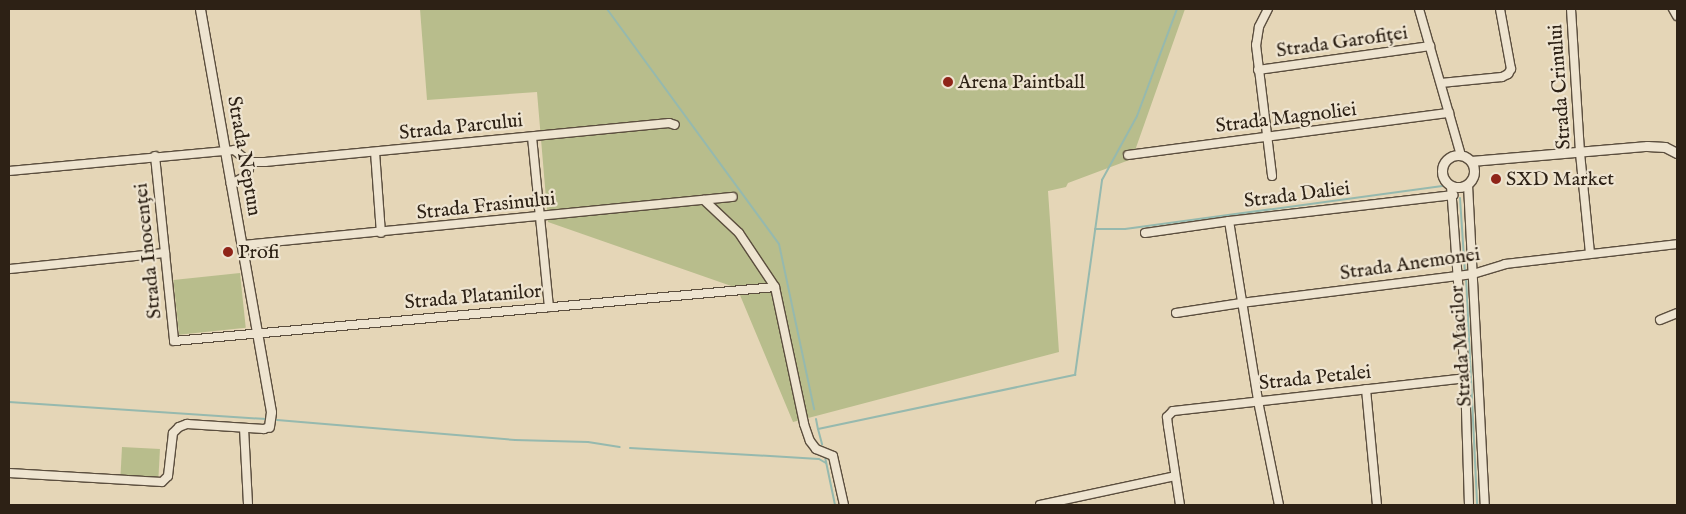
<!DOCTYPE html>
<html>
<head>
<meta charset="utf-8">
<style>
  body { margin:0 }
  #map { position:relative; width:1686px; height:514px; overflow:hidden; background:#e5d6b7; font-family:"IM FELL English",serif }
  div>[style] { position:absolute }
  .green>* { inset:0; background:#b8bd8c; transform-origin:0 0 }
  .stream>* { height:2px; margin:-1px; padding:0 1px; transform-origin:1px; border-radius:1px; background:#96b9ae }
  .roads { filter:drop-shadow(1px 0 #5b4e3e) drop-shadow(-1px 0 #5b4e3e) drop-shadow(0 1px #5b4e3e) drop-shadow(0 -1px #5b4e3e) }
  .minor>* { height:8px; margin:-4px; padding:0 4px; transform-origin:4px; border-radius:4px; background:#eee4d0 }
  .tertiary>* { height:9px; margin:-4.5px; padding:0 4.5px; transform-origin:4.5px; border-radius:4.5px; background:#eee4d0 }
  .tertiary>.ring { margin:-4.5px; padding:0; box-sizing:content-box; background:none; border:9px solid #eee4d0; border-radius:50% }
  .dots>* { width:14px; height:14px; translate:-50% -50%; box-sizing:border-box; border:2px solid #eee4d0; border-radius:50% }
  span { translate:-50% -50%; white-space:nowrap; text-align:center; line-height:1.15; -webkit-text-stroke:4.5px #eee4d0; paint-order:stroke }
  .street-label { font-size:20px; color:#2d2115 }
  .poi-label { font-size:20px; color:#2d2115 }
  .left { translate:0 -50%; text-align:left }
  .frame { position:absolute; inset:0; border:10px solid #2d2115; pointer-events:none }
</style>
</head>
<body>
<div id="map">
  <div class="green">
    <i style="clip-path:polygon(420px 9px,1185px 9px,1132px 159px,1068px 183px,1066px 187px,1048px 191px,1059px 352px,793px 422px,737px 288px,548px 222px,537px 92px,427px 100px)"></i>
    <i style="left:240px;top:273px;width:55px;height:67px;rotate:84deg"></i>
    <i style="left:122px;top:447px;width:38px;height:30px;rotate:3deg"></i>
  </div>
  <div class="stream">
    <i style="left:607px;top:9px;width:291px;rotate:53.8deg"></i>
    <i style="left:779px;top:244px;width:169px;rotate:78deg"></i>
    <i style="left:1460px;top:198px;width:75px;rotate:86.2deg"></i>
    <i style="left:1095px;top:229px;width:30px"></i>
    <i style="left:1125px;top:229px;width:322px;rotate:-7.7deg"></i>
    <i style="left:1466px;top:277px;width:228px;rotate:87.2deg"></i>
    <i style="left:9px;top:402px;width:258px;rotate:3.8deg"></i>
    <i style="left:816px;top:419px;width:10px;rotate:79deg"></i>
    <i style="left:818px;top:429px;width:263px;rotate:-11.9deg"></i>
    <i style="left:1075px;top:375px;width:197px;rotate:-82.1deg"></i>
    <i style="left:1102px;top:180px;width:73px;rotate:-61.3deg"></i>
    <i style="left:1137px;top:116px;width:114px;rotate:-69.5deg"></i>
    <i style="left:277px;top:420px;width:239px;rotate:4.8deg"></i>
    <i style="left:515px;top:440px;width:73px;rotate:1.6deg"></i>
    <i style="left:588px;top:442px;width:32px;rotate:9deg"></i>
    <i style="left:818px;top:429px;width:16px;rotate:75deg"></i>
    <i style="left:630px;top:448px;width:189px;rotate:3.3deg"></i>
    <i style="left:819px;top:459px;width:8px;rotate:30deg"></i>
    <i style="left:825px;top:457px;width:49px;rotate:78.2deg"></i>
  </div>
  <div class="roads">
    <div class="minor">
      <i style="left:1268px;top:9px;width:20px;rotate:117deg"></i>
      <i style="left:1259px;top:27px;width:18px;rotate:99deg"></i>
      <i style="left:1256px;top:45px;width:132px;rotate:83deg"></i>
      <i style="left:1419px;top:9px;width:152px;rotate:74deg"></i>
      <i style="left:1571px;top:9px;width:144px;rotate:86.4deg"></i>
      <i style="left:1580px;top:153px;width:100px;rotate:84.3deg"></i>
      <i style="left:1673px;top:9px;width:8px;rotate:60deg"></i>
      <i style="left:1258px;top:70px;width:174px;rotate:-7.9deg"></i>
      <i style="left:1441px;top:83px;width:61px;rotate:-5.6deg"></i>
      <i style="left:1502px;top:77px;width:7px;rotate:-27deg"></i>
      <i style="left:1508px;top:74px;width:6px;rotate:-59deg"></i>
      <i style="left:1511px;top:69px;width:61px;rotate:-100.4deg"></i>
      <i style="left:532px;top:137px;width:171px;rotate:84.3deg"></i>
      <i style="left:375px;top:152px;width:81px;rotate:85.8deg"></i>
      <i style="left:1128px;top:155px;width:324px;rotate:-7.5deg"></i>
      <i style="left:155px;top:156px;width:186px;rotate:84.1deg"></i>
      <i style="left:174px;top:341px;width:603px;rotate:-5.13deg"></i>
      <i style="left:249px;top:162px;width:16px"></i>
      <i style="left:265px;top:162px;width:406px;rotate:-5.5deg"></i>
      <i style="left:669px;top:123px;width:6px;rotate:18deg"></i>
      <i style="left:9px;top:171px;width:226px;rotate:-5.3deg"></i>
      <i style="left:234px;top:150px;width:19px;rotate:39deg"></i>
      <i style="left:249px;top:162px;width:7px;rotate:90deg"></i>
      <i style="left:249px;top:169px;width:9px;rotate:122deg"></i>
      <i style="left:244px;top:177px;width:15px;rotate:152deg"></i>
      <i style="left:1468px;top:185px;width:320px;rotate:87deg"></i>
      <i style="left:1451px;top:186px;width:193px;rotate:85.8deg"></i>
      <i style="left:1465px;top:378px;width:127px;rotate:88.2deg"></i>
      <i style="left:704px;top:200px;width:48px;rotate:43.3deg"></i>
      <i style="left:739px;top:233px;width:65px;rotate:56.3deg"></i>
      <i style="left:775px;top:287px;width:140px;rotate:78deg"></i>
      <i style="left:804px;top:424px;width:18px;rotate:71deg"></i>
      <i style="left:810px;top:441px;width:10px;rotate:53deg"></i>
      <i style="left:816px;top:449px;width:18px;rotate:22deg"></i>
      <i style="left:833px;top:456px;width:50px;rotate:77.3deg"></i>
      <i style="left:1229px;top:221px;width:182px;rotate:80.8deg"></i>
      <i style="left:1258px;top:401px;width:106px;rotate:78.6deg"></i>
      <i style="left:1145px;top:233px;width:85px;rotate:-8.1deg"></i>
      <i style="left:1229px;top:221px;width:226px;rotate:-6.6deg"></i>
      <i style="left:242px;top:245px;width:493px;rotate:-5.6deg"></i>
      <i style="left:9px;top:269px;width:157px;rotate:-5.9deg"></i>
      <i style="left:1176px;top:313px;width:66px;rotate:-8.7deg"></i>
      <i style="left:1241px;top:303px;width:234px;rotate:-7.1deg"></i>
      <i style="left:1473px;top:274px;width:34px;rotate:-17deg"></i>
      <i style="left:1505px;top:264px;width:173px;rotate:-6.6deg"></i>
      <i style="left:1660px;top:320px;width:18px;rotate:-22deg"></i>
      <i style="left:1366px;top:389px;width:117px;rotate:84.6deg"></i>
      <i style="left:244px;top:428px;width:77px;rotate:87deg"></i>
      <i style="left:9px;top:473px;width:153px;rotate:3.4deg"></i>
      <i style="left:162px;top:482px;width:8px;rotate:-45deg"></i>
      <i style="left:168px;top:476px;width:43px;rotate:-83.4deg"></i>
      <i style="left:173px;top:433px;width:8px;rotate:-45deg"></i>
      <i style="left:179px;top:427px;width:9px;rotate:-21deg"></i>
      <i style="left:187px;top:424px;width:77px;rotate:3.7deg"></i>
      <i style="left:264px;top:429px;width:5px;rotate:-22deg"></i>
      <i style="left:1040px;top:505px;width:138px;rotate:-12.1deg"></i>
      <i style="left:1180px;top:505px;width:80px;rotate:-98.6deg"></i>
      <i style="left:1168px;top:426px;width:9px;rotate:-96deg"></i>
      <i style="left:1167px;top:417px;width:8px;rotate:-45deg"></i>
      <i style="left:1173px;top:411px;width:294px;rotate:-6.4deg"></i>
    </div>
    <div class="tertiary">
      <i style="left:200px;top:9px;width:409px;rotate:80deg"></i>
      <i style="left:271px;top:412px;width:15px;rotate:98deg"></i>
      <i class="ring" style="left:1442px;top:155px;width:23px;height:23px"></i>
      <i style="left:1471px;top:161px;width:177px;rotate:-4.9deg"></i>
      <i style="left:1647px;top:146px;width:18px;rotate:3deg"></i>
      <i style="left:1665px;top:147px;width:13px;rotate:27deg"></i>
    </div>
  </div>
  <div class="dots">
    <i style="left:948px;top:82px;background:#8f2418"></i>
    <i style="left:1496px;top:179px;background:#8f2418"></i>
    <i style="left:228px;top:252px;background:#8f2418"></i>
  </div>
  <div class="street-label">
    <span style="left:1342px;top:42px;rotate:-8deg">Strada Garofiței</span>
    <span style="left:1560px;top:87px;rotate:-94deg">Strada Crinului</span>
    <span style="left:1286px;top:118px;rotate:-7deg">Strada Magnoliei</span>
    <span style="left:461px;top:127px;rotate:-6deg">Strada Parcului</span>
    <span style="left:244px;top:156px;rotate:80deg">Strada Neptun</span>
    <span style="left:1297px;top:195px;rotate:-7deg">Strada Daliei</span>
    <span style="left:486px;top:206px;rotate:-6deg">Strada Frasinului</span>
    <span style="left:148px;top:251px;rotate:-96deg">Strada Inocenței</span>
    <span style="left:1410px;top:264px;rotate:-8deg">Strada Anemonei</span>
    <span style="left:473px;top:297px;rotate:-5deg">Strada Platanilor</span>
    <span style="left:1461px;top:346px;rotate:-94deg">Strada Macilor</span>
    <span style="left:1315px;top:378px;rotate:-6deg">Strada Petalei</span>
  </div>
  <div class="poi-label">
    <span class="left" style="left:958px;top:82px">Arena Paintball</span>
    <span class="left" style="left:1506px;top:179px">SXD Market</span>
    <span class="left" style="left:238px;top:252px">Profi</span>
  </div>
  <div class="frame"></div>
</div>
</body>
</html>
